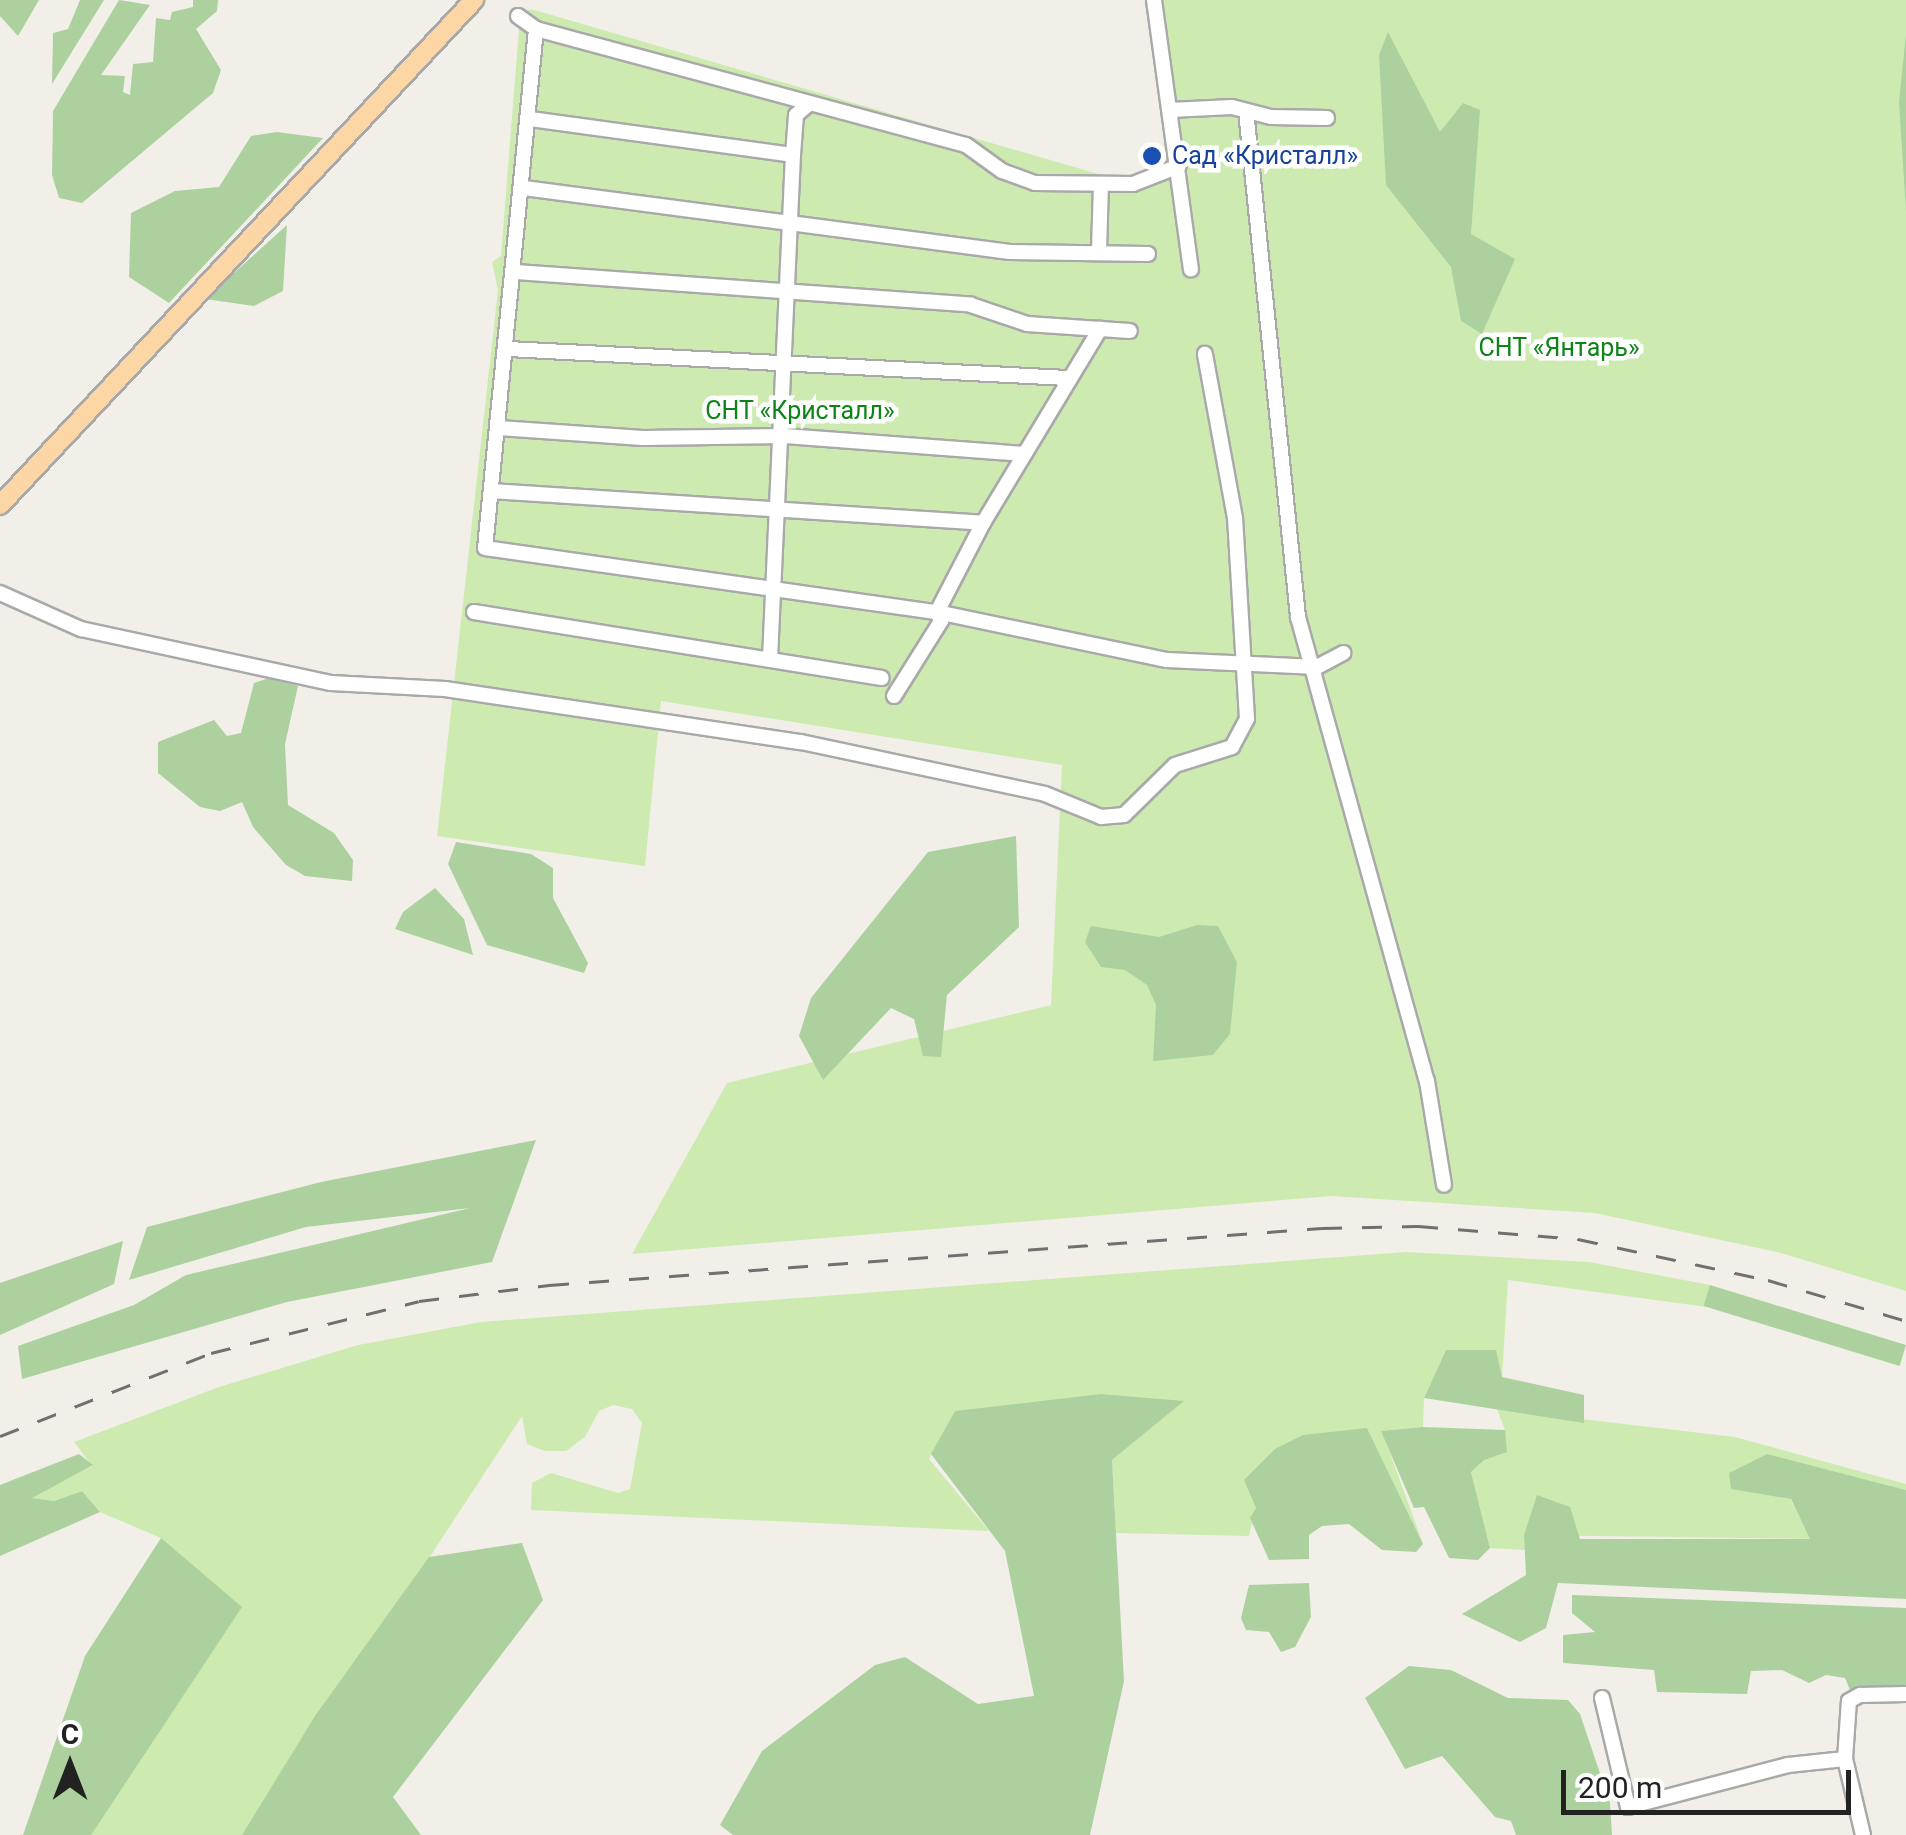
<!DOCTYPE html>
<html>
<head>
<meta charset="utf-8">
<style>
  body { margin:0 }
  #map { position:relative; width:1906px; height:1835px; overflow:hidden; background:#f2efe9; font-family:Roboto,sans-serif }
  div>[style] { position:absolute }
  .grass>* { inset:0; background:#cdebb0 }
  .forest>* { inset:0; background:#add19e; transform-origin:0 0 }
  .roads { filter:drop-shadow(2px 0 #a9a9a9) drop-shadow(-2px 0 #a9a9a9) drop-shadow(0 2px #a9a9a9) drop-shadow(0 -2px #a9a9a9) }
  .minor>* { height:14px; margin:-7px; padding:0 7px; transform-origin:7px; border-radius:7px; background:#fff }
  .major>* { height:18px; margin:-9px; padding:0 9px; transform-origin:9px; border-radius:9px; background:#fcd6a4 }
  .rail>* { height:2.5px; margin-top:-1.25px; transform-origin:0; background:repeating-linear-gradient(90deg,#707070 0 20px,transparent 0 40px) }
  .dots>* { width:28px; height:28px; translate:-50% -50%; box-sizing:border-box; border:5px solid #fff; border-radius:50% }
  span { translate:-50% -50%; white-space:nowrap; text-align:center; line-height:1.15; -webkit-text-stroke:9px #fff; paint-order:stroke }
  .transit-label { font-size:25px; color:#164399 }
  .left { translate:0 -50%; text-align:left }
  .park-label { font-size:25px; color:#0c8416 }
  .north { position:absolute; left:20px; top:1715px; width:100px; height:100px; -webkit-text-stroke:8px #fff; paint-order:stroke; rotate:0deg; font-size:28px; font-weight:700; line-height:40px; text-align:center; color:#222 }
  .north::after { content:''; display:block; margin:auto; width:35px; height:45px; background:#222; clip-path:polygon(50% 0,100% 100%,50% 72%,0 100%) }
  .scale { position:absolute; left:1561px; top:1770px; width:290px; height:45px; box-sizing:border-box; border:5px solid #222; border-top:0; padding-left:12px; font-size:30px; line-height:35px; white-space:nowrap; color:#222; -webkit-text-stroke:8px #fff; paint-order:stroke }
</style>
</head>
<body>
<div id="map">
  <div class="grass">
    <i style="clip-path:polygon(1162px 0,1906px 0,1906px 1291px,1781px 1253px,1595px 1213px,1331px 1196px,632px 1254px,727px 1083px,1051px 1005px,1062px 765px,661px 701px,645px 866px,437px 836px,498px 290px,492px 262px,501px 256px,520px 16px,531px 9px,1105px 176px,1159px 173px,1184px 181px)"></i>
    <i style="clip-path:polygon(1406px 1252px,1589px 1262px,1710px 1285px,1707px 1307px,1508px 1280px,1502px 1377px,1446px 1350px,1424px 1398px,1423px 1427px,1382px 1431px,1423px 1544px,1367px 1428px,1256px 1508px,1249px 1536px,1116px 1533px,1112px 1460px,1182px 1402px,955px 1411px,929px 1459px,989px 1531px,531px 1510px,532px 1483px,551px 1473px,618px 1493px,630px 1489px,642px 1423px,632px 1409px,613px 1405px,599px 1411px,585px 1437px,566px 1451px,545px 1451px,527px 1444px,522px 1416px,248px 1835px,91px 1835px,120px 1787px,161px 1538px,100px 1512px,82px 1491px,54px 1501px,30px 1498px,92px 1466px,74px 1442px,219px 1387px,358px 1345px,481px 1322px)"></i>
    <i style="clip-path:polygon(1497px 1409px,1735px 1437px,1906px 1484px,1906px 1490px,1767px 1454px,1811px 1539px,1524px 1535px,1525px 1550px,1490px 1548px,1471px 1472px,1505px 1430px)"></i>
  </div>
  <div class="forest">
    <i style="clip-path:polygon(0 0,39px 0,18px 36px,0 16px)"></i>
    <i style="clip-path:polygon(80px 0,104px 0,52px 84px,53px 33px,68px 29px)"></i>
    <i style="clip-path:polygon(119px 0,150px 5px,101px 75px,125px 76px,123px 92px,130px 95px,133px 64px,153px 62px,156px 18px,170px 20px,172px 12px,193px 7px,193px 0,218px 0,217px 11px,196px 29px,221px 70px,213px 93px,82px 203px,59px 198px,52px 175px,53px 111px)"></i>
    <i style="clip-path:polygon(1388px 32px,1440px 132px,1463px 103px,1480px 110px,1471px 234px,1515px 259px,1482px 334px,1461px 321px,1451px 267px,1386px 185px,1379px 55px)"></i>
    <i style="clip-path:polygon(1906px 34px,1906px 211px,1899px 102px)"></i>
    <i style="clip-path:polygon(277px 132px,323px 138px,169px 303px,129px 277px,131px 213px,175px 191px,219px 187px,251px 136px)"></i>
    <i style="clip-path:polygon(287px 225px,283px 291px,254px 306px,205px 299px)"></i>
    <i style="clip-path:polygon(269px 678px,298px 686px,285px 744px,288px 805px,334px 833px,353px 860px,352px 881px,305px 876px,286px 865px,253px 827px,242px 802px,220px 811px,200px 807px,158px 773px,158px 742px,214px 720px,227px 736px,241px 733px,254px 683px)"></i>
    <i style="clip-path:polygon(1016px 836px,1019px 927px,947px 995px,941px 1057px,923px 1056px,914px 1019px,891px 1008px,823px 1080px,799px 1036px,811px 998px,928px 852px)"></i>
    <i style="clip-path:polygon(456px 842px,531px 854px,553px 868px,553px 898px,588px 963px,584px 973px,487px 945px,448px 864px)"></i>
    <i style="clip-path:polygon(435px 888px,464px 919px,473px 955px,395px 929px,403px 912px)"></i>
    <i style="clip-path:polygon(1197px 925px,1218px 926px,1237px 962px,1230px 1034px,1213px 1055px,1153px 1061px,1156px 1005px,1147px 985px,1125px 970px,1101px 967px,1085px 942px,1091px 926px,1159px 937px)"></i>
    <i style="clip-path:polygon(536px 1140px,492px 1262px,287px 1302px,22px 1379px,18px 1346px,134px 1305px,186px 1275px,470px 1208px,306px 1227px,129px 1280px,147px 1227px,321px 1182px)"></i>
    <i style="clip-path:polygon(123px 1241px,114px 1284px,0 1335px,0 1283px)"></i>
    <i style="left:1710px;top:1285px;width:205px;height:22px;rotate:17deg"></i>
    <i style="clip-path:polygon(1446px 1350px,1496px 1350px,1502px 1377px,1584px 1395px,1584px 1423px,1424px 1398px)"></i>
    <i style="clip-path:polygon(1101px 1394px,1184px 1401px,1112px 1460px,1124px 1681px,1090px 1835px,733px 1835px,720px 1825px,762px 1751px,875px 1665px,905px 1657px,978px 1704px,1034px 1696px,1005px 1551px,931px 1454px,955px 1411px)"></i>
    <i style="clip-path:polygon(1423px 1427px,1505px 1430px,1507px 1452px,1484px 1460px,1471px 1472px,1490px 1548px,1478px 1560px,1449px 1558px,1424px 1507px,1414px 1508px,1381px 1431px)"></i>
    <i style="clip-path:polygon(1367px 1428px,1423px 1544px,1416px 1552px,1382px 1550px,1349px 1524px,1322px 1526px,1309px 1535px,1309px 1559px,1269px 1560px,1250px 1518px,1256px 1508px,1244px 1480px,1275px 1449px,1303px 1435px)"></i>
    <i style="clip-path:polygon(79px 1454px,93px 1465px,32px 1498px,54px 1501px,82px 1491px,100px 1512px,0 1556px,0 1485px)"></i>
    <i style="clip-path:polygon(1767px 1454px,1906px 1490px,1906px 1599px,1558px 1583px,1546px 1628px,1520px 1642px,1462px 1614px,1526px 1575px,1524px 1535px,1537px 1495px,1570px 1507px,1580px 1539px,1810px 1539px,1791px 1499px,1731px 1489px,1729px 1473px)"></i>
    <i style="clip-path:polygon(161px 1538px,242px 1607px,91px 1835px,23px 1835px,85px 1656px)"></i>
    <i style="clip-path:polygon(522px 1543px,543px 1600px,393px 1797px,421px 1835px,242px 1835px,315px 1716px,429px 1557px)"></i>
    <i style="clip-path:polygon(1309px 1583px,1311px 1617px,1295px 1647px,1281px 1652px,1269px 1632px,1246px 1630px,1241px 1618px,1249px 1585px)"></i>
    <i style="clip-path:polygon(1572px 1595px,1906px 1608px,1906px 1688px,1850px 1690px,1845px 1678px,1826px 1675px,1809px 1683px,1782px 1670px,1751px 1671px,1747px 1694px,1657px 1692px,1654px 1670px,1563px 1663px,1563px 1635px,1595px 1632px,1572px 1613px)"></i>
    <i style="clip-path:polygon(1409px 1666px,1451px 1670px,1508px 1698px,1568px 1700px,1580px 1714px,1610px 1803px,1612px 1835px,1516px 1835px,1511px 1821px,1495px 1817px,1442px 1756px,1405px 1769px,1365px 1698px)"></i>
  </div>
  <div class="roads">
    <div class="minor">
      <i style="left:1154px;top:0;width:272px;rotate:82.2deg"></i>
      <i style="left:518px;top:16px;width:22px;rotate:36deg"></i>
      <i style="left:536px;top:29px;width:445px;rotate:15.1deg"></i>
      <i style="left:966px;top:145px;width:44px;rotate:35.8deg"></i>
      <i style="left:1002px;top:171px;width:35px;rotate:20deg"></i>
      <i style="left:1035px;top:183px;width:98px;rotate:0.6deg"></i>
      <i style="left:1133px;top:184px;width:49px;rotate:-21.4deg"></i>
      <i style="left:536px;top:29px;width:521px;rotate:95.61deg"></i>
      <i style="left:485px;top:548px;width:457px;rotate:8.1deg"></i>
      <i style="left:937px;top:612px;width:235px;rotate:11.8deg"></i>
      <i style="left:1167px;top:660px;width:150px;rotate:2.7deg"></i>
      <i style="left:1317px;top:667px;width:30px;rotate:-28deg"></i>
      <i style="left:1170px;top:110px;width:62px;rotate:-2.8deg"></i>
      <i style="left:1232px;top:107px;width:40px;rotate:14.4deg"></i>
      <i style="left:1271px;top:117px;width:56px;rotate:1deg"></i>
      <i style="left:1246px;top:111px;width:509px;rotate:84.13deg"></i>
      <i style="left:1298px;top:617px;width:482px;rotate:74.5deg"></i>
      <i style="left:1427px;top:1081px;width:105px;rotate:80.7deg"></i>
      <i style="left:530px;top:119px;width:265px;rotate:7.8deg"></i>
      <i style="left:524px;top:188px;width:490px;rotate:7.5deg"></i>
      <i style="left:1010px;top:252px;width:138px;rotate:0.8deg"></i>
      <i style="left:1099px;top:251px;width:66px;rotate:-88.3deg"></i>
      <i style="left:516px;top:272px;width:456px;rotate:4.1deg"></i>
      <i style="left:971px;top:305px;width:59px;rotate:18.7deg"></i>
      <i style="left:1027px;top:324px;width:103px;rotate:3.9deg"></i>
      <i style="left:508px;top:349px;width:560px;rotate:2.97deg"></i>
      <i style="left:499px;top:428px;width:144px;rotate:4deg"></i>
      <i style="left:643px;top:438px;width:142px;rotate:-0.8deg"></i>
      <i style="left:785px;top:436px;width:240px;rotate:4.3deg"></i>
      <i style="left:491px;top:491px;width:493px;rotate:3.7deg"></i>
      <i style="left:0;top:593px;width:89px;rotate:24deg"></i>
      <i style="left:81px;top:629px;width:256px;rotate:12.2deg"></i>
      <i style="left:331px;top:683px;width:114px;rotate:3deg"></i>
      <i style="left:445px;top:689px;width:360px;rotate:8.5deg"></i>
      <i style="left:801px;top:742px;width:249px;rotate:12deg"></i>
      <i style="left:1045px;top:794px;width:61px;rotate:22.3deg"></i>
      <i style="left:1101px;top:817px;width:23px;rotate:-5deg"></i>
      <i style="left:1124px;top:815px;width:71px;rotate:-44.4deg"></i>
      <i style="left:1175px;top:765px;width:60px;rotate:-17.5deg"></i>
      <i style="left:1232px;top:747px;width:32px;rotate:-62deg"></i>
      <i style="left:1247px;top:719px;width:201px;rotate:-93.4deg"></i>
      <i style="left:1235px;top:518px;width:167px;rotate:-100.4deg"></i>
      <i style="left:474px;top:612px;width:413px;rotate:9.2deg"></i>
      <i style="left:770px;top:659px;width:505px;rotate:-87.39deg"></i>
      <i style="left:793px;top:155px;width:40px;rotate:-85.7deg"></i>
      <i style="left:796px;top:115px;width:18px;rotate:-41deg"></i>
      <i style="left:894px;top:696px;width:89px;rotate:-57.9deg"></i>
      <i style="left:941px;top:621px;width:10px;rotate:-114deg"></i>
      <i style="left:937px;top:612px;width:100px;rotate:-62.7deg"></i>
      <i style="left:983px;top:523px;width:227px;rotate:-58.9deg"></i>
      <i style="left:1602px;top:1698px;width:112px;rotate:76.6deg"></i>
      <i style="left:1628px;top:1807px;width:165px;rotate:-14.7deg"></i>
      <i style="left:1788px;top:1765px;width:57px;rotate:-6deg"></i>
      <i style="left:1863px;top:1835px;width:78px;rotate:-103.3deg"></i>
      <i style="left:1845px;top:1759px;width:58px;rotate:-86.1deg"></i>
      <i style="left:1849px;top:1701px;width:13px;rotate:-29deg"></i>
      <i style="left:1860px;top:1695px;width:46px;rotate:-1.2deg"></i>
    </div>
    <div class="major">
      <i style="left:0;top:505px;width:693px;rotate:-46.81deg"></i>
    </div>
  </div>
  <div class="rail">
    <i style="left:0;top:1436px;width:227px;rotate:-21.5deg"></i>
    <i style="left:211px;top:1353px;width:214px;rotate:-14deg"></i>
    <i style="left:419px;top:1301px;width:131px;rotate:-7deg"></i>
    <i style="left:549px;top:1285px;width:775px;rotate:-4.22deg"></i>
    <i style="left:1322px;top:1228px;width:96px;rotate:-1.2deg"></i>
    <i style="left:1418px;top:1226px;width:161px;rotate:4.6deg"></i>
    <i style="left:1578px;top:1239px;width:194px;rotate:12.2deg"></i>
    <i style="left:1768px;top:1280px;width:144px;rotate:16.5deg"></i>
  </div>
  <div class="dots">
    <i style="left:1152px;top:156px;background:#1a4fb4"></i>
  </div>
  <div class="transit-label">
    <span class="left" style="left:1172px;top:156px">Сад «Кристалл»</span>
  </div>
  <div class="park-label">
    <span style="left:1559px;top:348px">СНТ «Янтарь»</span>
    <span style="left:800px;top:411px">СНТ «Кристалл»</span>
  </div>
  <div class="north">С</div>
  <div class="scale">200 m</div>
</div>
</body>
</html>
